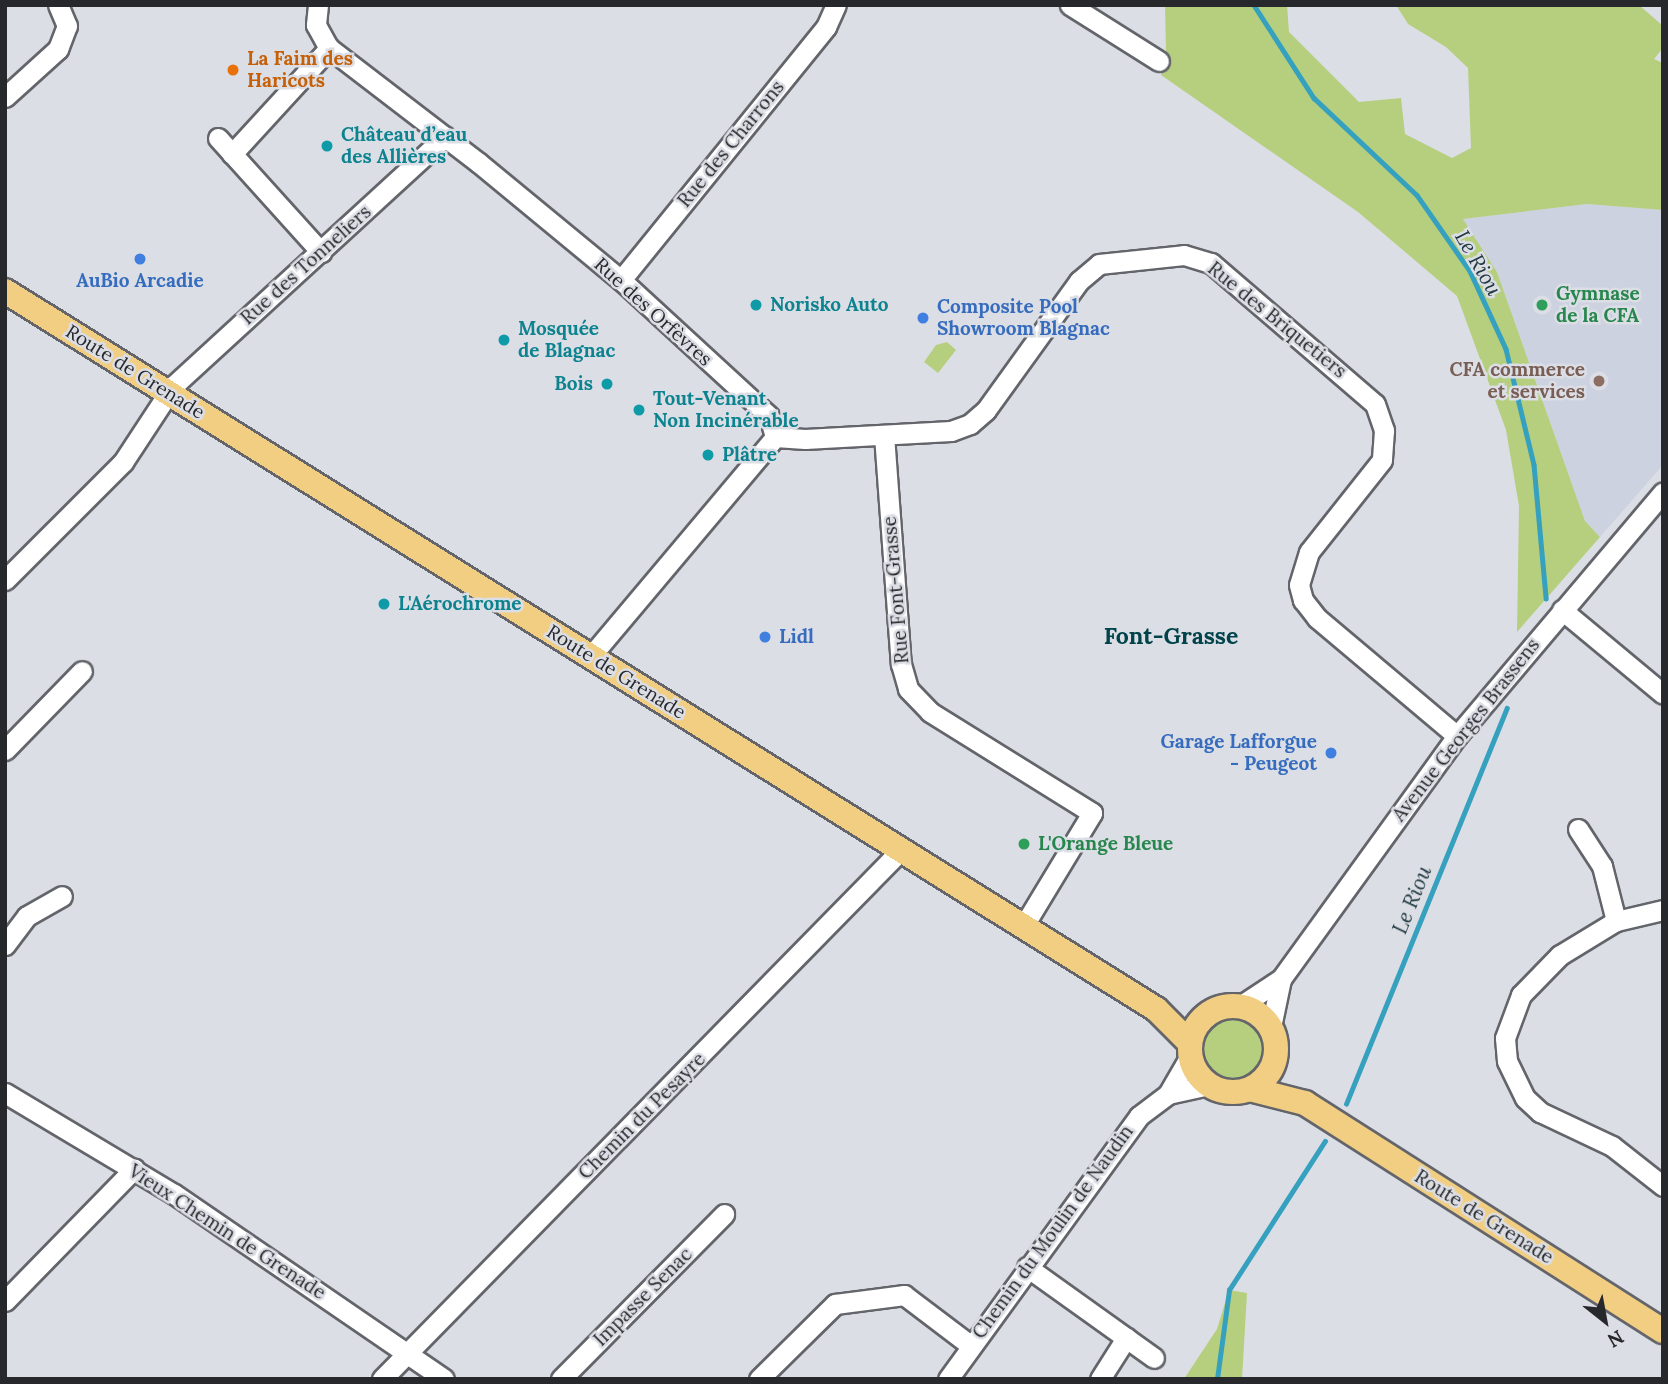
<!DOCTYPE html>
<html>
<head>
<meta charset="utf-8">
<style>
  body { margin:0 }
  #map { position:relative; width:1668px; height:1384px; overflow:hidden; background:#dcdee5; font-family:Lora,serif }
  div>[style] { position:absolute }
  .built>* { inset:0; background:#cdd2e0 }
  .green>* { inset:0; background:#b6cf7f }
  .round { border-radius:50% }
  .stream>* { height:4.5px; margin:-2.25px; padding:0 2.25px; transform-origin:2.25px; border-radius:2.25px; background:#36a1bf }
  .roads { filter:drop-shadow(2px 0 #63656b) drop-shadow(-2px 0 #63656b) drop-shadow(0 2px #63656b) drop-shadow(0 -2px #63656b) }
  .minor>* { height:19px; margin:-9.5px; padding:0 9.5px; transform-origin:9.5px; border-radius:9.5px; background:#fff }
  .major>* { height:24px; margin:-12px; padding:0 12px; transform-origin:12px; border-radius:12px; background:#f1ce82 }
  .major>.ring { margin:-12px; padding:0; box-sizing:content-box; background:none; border:24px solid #f1ce82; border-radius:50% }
  .dots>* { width:19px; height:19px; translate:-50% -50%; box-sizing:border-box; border:4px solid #dcdee5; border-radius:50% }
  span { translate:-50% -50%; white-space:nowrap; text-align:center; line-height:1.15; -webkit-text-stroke:5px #dcdee5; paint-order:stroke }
  .food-label { font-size:19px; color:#c56008; font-weight:700 }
  .left { translate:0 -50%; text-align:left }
  .culture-label { font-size:19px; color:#0d838f; font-weight:700 }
  .right { translate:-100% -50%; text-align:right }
  .street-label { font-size:19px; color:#27282b }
  .shop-label { font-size:19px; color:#366cbe; font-weight:700 }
  .leisure-label { font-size:19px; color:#27864d; font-weight:700 }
  .education-label { font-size:19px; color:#785e54; font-weight:700 }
  .water-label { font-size:21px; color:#213940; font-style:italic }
  .quarter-label { font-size:23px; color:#00434a; font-weight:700 }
  .frame { position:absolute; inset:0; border:7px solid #27282b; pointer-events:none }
  .north { position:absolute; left:1570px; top:1286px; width:70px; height:70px; -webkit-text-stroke:5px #dcdee5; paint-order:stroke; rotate:149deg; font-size:19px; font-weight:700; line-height:28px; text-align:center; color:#27282b }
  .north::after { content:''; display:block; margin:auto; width:24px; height:32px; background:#27282b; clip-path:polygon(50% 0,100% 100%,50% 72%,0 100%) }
</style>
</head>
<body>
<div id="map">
  <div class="built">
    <i style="clip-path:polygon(1587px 204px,1663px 210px,1663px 465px,1600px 537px,1585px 521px,1497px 272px,1463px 219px)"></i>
  </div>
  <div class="green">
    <i style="clip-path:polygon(1165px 5px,1287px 5px,1289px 32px,1359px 102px,1401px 98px,1405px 134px,1452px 158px,1471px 148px,1468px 68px,1446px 47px,1408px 24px,1396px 5px,1639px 5px,1663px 26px,1663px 48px,1654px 59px,1663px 63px,1663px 210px,1587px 204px,1463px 219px,1497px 272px,1585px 521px,1600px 537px,1517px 632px,1519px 506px,1506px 430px,1457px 296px,1358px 212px,1161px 75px,1166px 54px)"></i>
    <i style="clip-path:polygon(947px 342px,956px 350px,938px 373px,924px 362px,936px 345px)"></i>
    <i class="round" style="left:1201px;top:1018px;width:64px;height:64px"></i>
    <i style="clip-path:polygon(1229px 1290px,1247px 1293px,1242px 1379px,1184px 1379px,1217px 1329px)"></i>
  </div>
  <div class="stream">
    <i style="left:1254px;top:5px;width:111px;rotate:57.2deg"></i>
    <i style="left:1314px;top:98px;width:141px;rotate:43.3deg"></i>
    <i style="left:1417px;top:195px;width:93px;rotate:55.1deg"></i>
    <i style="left:1470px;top:271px;width:86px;rotate:65.2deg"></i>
    <i style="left:1506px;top:349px;width:119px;rotate:76.4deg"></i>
    <i style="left:1534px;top:465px;width:134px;rotate:84.8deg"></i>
    <i style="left:1346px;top:1104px;width:427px;rotate:-67.9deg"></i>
    <i style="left:1217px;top:1379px;width:90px;rotate:-82.3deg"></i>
    <i style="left:1229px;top:1290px;width:177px;rotate:-57.2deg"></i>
  </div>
  <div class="roads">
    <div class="minor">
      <i style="left:318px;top:5px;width:20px;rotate:96deg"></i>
      <i style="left:316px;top:25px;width:26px;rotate:61deg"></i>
      <i style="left:329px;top:48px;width:189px;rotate:37.5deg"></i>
      <i style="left:479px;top:163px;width:184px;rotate:39.5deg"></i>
      <i style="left:621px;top:280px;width:201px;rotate:42.6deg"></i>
      <i style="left:769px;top:416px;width:22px;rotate:74deg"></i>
      <i style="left:1070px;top:5px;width:105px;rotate:32.2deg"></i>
      <i style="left:5px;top:97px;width:72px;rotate:-42.2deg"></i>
      <i style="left:58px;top:49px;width:25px;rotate:-69deg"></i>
      <i style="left:67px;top:26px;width:23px;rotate:-113deg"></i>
      <i style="left:218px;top:138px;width:154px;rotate:47.9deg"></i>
      <i style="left:232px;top:154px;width:144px;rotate:-47.5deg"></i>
      <i style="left:621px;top:280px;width:326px;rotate:-51deg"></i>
      <i style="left:826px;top:27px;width:24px;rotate:-66deg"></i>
      <i style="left:884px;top:435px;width:230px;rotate:85.8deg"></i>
      <i style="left:901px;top:664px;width:26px;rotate:74deg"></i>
      <i style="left:908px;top:689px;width:32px;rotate:46deg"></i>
      <i style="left:930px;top:712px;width:191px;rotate:31.9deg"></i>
      <i style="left:1092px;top:813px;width:133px;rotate:121.2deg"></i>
      <i style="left:775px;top:437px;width:30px;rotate:4deg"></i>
      <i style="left:805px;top:439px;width:146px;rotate:-3.1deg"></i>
      <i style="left:951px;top:431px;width:20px;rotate:-20deg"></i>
      <i style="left:970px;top:424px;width:21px;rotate:-41deg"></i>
      <i style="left:986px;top:410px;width:159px;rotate:-54.2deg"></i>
      <i style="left:1079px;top:281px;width:26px;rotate:-40deg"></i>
      <i style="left:1099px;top:264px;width:85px;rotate:-6deg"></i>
      <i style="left:1184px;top:255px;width:28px;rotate:17deg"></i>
      <i style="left:1211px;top:263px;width:216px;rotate:40.7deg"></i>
      <i style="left:1375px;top:404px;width:28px;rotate:71deg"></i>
      <i style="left:1384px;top:430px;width:30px;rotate:94deg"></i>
      <i style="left:1382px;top:460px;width:117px;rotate:128.4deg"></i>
      <i style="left:1309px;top:552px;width:34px;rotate:107deg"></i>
      <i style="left:1299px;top:585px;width:16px;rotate:75deg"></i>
      <i style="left:1303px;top:600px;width:23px;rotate:52deg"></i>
      <i style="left:1317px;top:618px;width:183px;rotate:40.1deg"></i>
      <i style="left:5px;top:580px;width:167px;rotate:-45deg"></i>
      <i style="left:123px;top:462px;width:91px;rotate:-56.7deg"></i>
      <i style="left:173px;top:386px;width:369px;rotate:-42.5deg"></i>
      <i style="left:1562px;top:610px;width:131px;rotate:39.7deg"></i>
      <i style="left:590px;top:657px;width:287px;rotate:-49.9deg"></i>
      <i style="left:5px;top:750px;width:110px;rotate:-45.7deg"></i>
      <i style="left:1578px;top:829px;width:44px;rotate:57deg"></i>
      <i style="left:1602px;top:866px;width:57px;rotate:75.7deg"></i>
      <i style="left:1663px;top:910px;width:48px;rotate:166.8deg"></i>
      <i style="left:1616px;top:921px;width:66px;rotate:148.7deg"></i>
      <i style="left:1560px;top:955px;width:56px;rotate:134.3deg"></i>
      <i style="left:1521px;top:995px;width:46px;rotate:110.4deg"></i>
      <i style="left:1505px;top:1038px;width:23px;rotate:85deg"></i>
      <i style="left:1507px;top:1061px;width:41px;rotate:64.1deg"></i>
      <i style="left:1525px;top:1098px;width:21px;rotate:43deg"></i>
      <i style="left:1540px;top:1112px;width:80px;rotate:25.3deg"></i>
      <i style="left:1612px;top:1146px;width:65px;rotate:38.1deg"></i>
      <i style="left:5px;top:945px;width:36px;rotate:-53deg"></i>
      <i style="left:27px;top:916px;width:40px;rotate:-29.7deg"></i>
      <i style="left:1240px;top:1006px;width:49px;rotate:-33.4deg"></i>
      <i style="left:1281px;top:979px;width:300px;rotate:-54.1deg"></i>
      <i style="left:1457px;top:736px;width:319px;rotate:-49.8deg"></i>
      <i style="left:1271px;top:1027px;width:49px;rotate:-78.2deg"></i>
      <i style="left:5px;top:1093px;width:197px;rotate:30.9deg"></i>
      <i style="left:174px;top:1194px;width:327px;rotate:34.4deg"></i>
      <i style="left:1168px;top:1094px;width:44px;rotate:-59.9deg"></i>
      <i style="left:1027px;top:1267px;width:156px;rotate:35.6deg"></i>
      <i style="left:5px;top:1301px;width:185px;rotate:-45.7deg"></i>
      <i style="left:382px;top:1379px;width:740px;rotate:-45.55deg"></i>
      <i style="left:561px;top:1379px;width:232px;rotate:-45.3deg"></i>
      <i style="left:759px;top:1379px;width:107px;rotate:-44.6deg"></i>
      <i style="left:835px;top:1304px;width:70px;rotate:-7.4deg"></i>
      <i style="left:904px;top:1295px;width:83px;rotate:37.1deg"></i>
      <i style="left:948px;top:1379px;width:325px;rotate:-54deg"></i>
      <i style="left:1139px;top:1116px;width:36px;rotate:-37deg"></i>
      <i style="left:1168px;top:1094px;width:42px;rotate:-12.4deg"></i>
      <i style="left:1100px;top:1379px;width:49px;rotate:-57.6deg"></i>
    </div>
    <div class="major">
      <i style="left:5px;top:291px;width:1357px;rotate:31.96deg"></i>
      <i style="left:1156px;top:1009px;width:48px;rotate:45deg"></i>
      <i class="ring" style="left:1190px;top:1006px;width:62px;height:62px"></i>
      <i style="left:1250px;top:1089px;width:57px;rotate:14.3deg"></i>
      <i style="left:1305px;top:1103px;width:424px;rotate:32.5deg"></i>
    </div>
  </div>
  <div class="dots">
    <i style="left:233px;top:70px;background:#e8710a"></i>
    <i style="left:327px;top:146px;background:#0f9aa8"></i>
    <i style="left:140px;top:259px;background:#3f7fe0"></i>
    <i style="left:756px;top:305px;background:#0f9aa8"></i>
    <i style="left:1542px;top:305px;background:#2e9e5b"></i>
    <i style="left:923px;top:318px;background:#3f7fe0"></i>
    <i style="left:504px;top:340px;background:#0f9aa8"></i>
    <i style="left:1599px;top:381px;background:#8d6e63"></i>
    <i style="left:607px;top:384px;background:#0f9aa8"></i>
    <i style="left:639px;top:410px;background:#0f9aa8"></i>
    <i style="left:708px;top:455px;background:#0f9aa8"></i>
    <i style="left:384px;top:604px;background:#0f9aa8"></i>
    <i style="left:765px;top:637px;background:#3f7fe0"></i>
    <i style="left:1331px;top:753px;background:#3f7fe0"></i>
    <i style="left:1024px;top:844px;background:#2e9e5b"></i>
  </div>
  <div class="food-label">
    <span class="left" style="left:247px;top:70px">La Faim des<br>Haricots</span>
  </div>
  <div class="culture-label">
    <span class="left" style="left:341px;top:146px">Château d’eau<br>des Allières</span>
    <span class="left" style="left:770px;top:305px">Norisko Auto</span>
    <span class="left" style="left:518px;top:340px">Mosquée<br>de Blagnac</span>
    <span class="right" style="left:593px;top:384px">Bois</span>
    <span class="left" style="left:653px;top:410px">Tout-Venant<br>Non Incinérable</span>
    <span class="left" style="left:722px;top:455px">Plâtre</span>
    <span class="left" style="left:398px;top:604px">L'Aérochrome</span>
  </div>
  <div class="street-label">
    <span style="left:731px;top:144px;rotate:-51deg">Rue des Charrons</span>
    <span style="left:306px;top:265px;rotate:-42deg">Rue des Tonneliers</span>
    <span style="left:653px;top:312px;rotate:42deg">Rue des Orfèvres</span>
    <span style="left:1277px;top:320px;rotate:39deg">Rue des Briquetiers</span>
    <span style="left:135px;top:372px;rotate:32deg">Route de Grenade</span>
    <span style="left:896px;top:590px;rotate:-95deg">Rue Font-Grasse</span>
    <span style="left:616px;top:672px;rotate:32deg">Route de Grenade</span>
    <span style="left:1466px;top:730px;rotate:-52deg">Avenue Georges Brassens</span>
    <span style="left:642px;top:1116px;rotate:-45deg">Chemin du Pesayre</span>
    <span style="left:1484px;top:1217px;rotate:32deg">Route de Grenade</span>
    <span style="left:227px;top:1232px;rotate:33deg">Vieux Chemin de Grenade</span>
    <span style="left:1053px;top:1232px;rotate:-54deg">Chemin du Moulin de Naudin</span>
    <span style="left:643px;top:1297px;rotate:-45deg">Impasse Senac</span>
  </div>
  <div class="shop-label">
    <span style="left:140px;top:281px">AuBio Arcadie</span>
    <span class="left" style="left:937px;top:318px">Composite Pool<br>Showroom Blagnac</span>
    <span class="left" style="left:779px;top:637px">Lidl</span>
    <span class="right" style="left:1317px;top:753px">Garage Lafforgue<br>- Peugeot</span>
  </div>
  <div class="leisure-label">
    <span class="left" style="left:1556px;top:305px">Gymnase<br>de la CFA</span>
    <span class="left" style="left:1038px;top:844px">L'Orange Bleue</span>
  </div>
  <div class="education-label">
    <span class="right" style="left:1585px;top:381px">CFA commerce<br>et services</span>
  </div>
  <div class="water-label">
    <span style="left:1478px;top:263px;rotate:60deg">Le Riou</span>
    <span style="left:1412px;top:900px;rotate:-68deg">Le Riou</span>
  </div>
  <div class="quarter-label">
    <span style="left:1171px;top:636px">Font-Grasse</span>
  </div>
  <div class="frame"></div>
  <div class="north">N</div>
</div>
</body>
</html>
